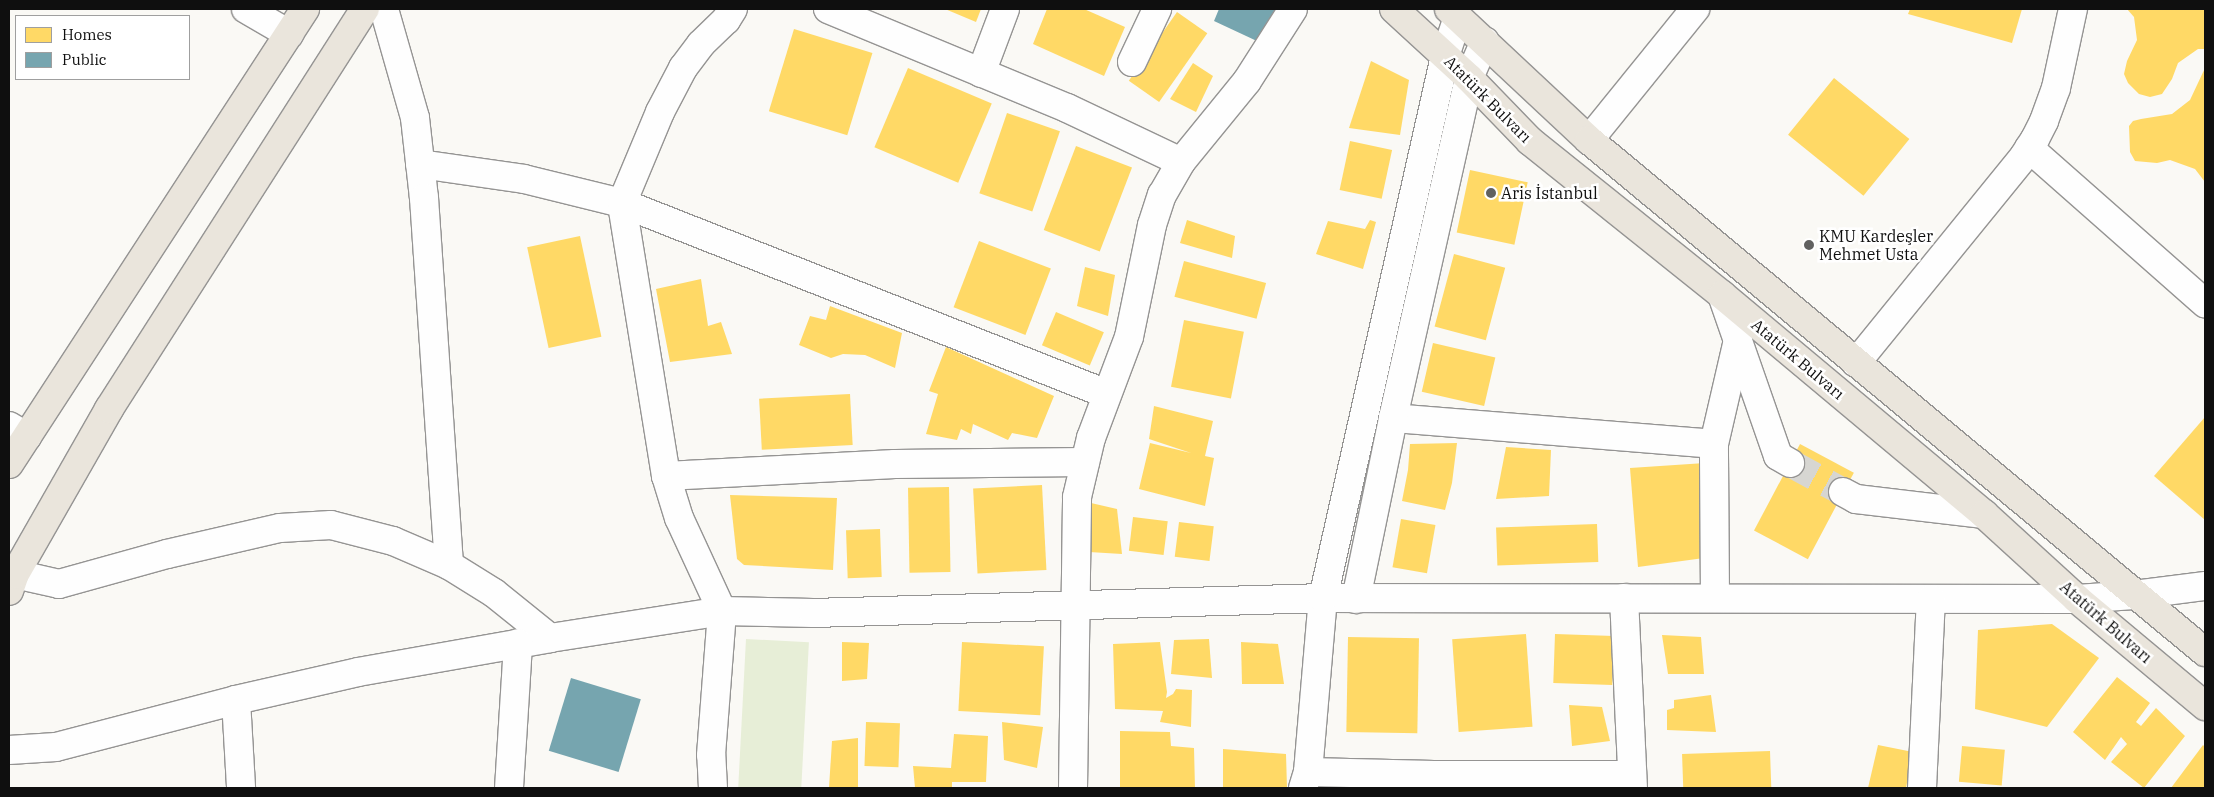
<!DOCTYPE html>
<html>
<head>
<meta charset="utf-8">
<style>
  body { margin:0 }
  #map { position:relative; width:2214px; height:797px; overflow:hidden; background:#faf9f5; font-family:"IBM Plex Serif",serif }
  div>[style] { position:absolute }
  .green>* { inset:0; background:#e7eed7; transform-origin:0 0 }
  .homes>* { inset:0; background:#ffd966; transform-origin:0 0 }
  .public>* { inset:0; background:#76a5af; transform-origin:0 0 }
  .minor-tunnel>* { height:28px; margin-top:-14px; transform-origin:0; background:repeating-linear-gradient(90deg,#d7d6d2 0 28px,transparent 0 42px) }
  .roads { filter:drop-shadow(1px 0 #959493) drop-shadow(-1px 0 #959493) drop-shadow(0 1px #959493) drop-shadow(0 -1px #959493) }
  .minor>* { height:28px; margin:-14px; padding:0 14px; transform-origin:14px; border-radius:14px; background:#fefefe }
  .major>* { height:28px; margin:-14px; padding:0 14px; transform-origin:14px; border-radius:14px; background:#eae5dc }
  .dots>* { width:14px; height:14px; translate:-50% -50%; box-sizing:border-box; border:2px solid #fff; border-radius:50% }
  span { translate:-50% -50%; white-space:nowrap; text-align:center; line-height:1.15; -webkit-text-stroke:5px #fff; paint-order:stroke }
  .street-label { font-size:16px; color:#0f0f0f }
  .poi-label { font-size:16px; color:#0f0f0f }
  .left { translate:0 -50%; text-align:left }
  .frame { position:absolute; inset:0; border:10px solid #0f0f0f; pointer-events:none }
  .legend { position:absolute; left:15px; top:15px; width:175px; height:65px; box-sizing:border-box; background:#fff; border:1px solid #9f9f9f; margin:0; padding:6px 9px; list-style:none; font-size:15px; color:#0f0f0f }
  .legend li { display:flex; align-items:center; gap:10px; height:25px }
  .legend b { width:25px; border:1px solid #9f9f9f }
</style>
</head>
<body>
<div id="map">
  <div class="green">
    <i style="left:746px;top:639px;width:63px;height:149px;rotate:3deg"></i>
    <i style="clip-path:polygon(1317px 782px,1419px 788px,1315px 788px)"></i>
  </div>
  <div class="homes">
    <i style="clip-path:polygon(945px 9px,981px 9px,976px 22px)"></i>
    <i style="clip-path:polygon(1047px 9px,1084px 9px,1125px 27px,1104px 76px,1033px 44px)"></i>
    <i style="clip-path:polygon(1910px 9px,2022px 9px,2012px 43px,1908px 14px)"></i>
    <i style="clip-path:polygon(2127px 9px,2205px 9px,2205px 49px,2198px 49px,2178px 63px,2172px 79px,2162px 94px,2150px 97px,2139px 94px,2128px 83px,2124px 74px,2127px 61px,2137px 40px,2134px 17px)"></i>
    <i style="left:1177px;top:12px;width:37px;height:84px;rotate:35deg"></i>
    <i style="left:794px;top:29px;width:82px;height:86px;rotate:17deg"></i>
    <i style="clip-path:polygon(1371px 61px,1409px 80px,1400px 135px,1349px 128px)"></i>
    <i style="clip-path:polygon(1193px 63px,1213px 76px,1196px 112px,1170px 99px)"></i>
    <i style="left:908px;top:68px;width:91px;height:86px;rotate:23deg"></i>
    <i style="clip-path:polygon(2205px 68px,2205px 182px,2195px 169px,2170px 160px,2157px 163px,2135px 161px,2130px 152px,2129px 126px,2133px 121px,2141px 119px,2172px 114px,2190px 100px)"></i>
    <i style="left:1834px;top:78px;width:97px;height:73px;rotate:39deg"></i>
    <i style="left:1007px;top:113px;width:56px;height:85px;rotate:19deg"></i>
    <i style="left:1350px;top:141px;width:43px;height:50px;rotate:12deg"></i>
    <i style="left:1076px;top:146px;width:60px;height:90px;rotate:21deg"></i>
    <i style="left:1470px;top:170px;width:59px;height:64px;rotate:12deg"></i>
    <i style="clip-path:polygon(1187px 220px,1235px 236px,1232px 258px,1180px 243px)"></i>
    <i style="clip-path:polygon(1370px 220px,1376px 222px,1363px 269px,1316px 254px,1328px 221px,1365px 229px)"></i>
    <i style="left:580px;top:236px;width:103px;height:54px;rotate:78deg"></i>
    <i style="left:979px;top:241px;width:77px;height:71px;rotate:21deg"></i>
    <i style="left:1454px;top:254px;width:53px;height:75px;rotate:15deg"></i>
    <i style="left:1184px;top:261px;width:85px;height:37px;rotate:15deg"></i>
    <i style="clip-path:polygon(1085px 267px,1115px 275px,1108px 316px,1077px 306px)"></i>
    <i style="clip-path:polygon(701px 279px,708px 326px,721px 322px,732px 354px,670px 362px,656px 289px)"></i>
    <i style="clip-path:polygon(830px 306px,902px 333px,895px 368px,865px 355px,843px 354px,831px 358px,799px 345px,810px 316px,826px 320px)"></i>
    <i style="left:1056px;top:312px;width:52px;height:36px;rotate:23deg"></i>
    <i style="left:1184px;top:320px;width:61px;height:68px;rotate:11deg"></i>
    <i style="left:1433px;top:343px;width:64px;height:50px;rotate:13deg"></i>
    <i style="clip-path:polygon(946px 347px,1054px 396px,1037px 438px,1012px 433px,1008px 440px,973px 424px,971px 434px,961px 429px,957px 440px,926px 434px,938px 394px,929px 391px)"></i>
    <i style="left:850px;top:394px;width:51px;height:91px;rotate:87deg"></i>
    <i style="clip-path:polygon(1154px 406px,1213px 421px,1205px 456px,1214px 458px,1205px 506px,1139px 489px,1150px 443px,1191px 453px,1149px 439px)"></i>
    <i style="clip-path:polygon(2205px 417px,2205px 520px,2154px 476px)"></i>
    <i style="clip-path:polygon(1457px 443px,1452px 483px,1445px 510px,1402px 501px,1408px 470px,1410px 444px)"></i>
    <i style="left:1800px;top:444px;width:61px;height:98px;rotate:28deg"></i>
    <i style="clip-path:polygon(1506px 447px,1551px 450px,1549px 496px,1496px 499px)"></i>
    <i style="clip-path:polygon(1705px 463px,1704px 558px,1638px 567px,1630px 468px)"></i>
    <i style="left:1042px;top:485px;width:85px;height:69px;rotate:87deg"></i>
    <i style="left:949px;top:487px;width:85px;height:41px;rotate:89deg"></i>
    <i style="clip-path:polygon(730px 495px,837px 498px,833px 570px,744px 565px,737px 559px)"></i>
    <i style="clip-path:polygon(1091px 503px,1117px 509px,1122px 554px,1089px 552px)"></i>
    <i style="left:1133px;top:517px;width:35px;height:34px;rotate:7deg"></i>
    <i style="left:1401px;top:519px;width:35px;height:49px;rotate:10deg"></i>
    <i style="left:1179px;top:522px;width:35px;height:35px;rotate:7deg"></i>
    <i style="left:1597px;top:524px;width:38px;height:101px;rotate:88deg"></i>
    <i style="left:880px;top:529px;width:48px;height:34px;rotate:88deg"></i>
    <i style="clip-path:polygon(2052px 624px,2099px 658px,2047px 727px,1975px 709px,1978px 630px)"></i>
    <i style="left:1526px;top:634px;width:93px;height:74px;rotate:86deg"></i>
    <i style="left:1555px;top:634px;width:59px;height:49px;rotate:2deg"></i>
    <i style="clip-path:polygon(1662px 635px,1701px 637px,1704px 674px,1668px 674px)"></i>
    <i style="left:1348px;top:637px;width:71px;height:95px;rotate:1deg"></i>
    <i style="clip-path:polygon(1209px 639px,1212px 678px,1171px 674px,1174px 640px)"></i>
    <i style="clip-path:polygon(842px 642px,869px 643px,867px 679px,842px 681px)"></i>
    <i style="left:962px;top:642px;width:82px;height:69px;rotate:3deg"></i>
    <i style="clip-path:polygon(1160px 642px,1167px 692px,1166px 698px,1173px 694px,1176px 689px,1192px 690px,1191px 727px,1160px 722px,1163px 711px,1115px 709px,1113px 644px)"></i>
    <i style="clip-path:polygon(1241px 642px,1278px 644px,1284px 684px,1242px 684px)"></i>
    <i style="clip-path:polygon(2117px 677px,2150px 703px,2136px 722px,2141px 726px,2156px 708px,2185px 736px,2144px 788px,2111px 762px,2127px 744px,2121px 737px,2105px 760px,2073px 732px)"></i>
    <i style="clip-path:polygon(1711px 695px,1716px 732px,1667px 730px,1667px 710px,1674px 708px,1674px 700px)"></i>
    <i style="clip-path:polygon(1569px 705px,1602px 707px,1610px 741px,1572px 746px)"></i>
    <i style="left:866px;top:722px;width:34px;height:44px;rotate:2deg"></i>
    <i style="clip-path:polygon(1002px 722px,1043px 727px,1037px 768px,1004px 760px)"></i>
    <i style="clip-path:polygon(1120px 731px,1170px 732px,1171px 746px,1194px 748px,1195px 788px,1120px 788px)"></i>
    <i style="clip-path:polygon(954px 734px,988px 736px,986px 782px,952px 782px,952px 788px,915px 788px,913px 766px,951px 768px)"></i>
    <i style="clip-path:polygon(858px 738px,858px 788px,829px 788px,832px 741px)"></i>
    <i style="clip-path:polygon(1878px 745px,1913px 752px,1906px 788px,1868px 788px)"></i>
    <i style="clip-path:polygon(2203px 745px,2205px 747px,2205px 788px,2171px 788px)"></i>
    <i style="left:1962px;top:746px;width:43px;height:36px;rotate:5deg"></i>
    <i style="clip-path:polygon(1223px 749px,1286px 754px,1287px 788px,1223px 788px)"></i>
    <i style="left:1770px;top:751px;width:37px;height:88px;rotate:88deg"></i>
  </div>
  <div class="public">
    <i style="clip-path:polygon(1219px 9px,1275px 9px,1259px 42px,1214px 21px)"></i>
    <i style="left:571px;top:678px;width:73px;height:76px;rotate:17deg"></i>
  </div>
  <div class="minor-tunnel">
    <i style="left:1790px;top:463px;width:60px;rotate:28.7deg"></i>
  </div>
  <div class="roads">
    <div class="minor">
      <i style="left:246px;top:9px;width:50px;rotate:30.2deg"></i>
      <i style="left:384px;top:9px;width:113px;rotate:74.1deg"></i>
      <i style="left:415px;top:118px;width:81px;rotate:83.6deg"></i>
      <i style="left:424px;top:198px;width:368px;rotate:86.1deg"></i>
      <i style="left:449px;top:565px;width:53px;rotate:31.9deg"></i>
      <i style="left:494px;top:593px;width:72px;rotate:38.8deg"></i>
      <i style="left:828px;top:9px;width:259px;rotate:22.5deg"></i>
      <i style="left:1067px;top:108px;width:126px;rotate:25.3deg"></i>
      <i style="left:1132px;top:62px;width:59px;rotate:-64.7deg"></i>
      <i style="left:981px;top:73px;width:68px;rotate:-69.4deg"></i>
      <i style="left:1589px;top:140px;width:169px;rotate:-51deg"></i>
      <i style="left:2029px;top:148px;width:235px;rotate:41.4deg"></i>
      <i style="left:420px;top:164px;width:105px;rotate:8.2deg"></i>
      <i style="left:524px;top:179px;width:101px;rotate:13.8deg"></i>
      <i style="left:622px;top:203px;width:521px;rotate:21.5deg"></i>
      <i style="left:1722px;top:295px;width:170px;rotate:70.8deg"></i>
      <i style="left:1778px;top:456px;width:14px;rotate:30deg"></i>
      <i style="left:1856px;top:363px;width:267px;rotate:-50.9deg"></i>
      <i style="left:2024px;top:156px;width:20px;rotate:-57deg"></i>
      <i style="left:2035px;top:139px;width:20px;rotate:-63deg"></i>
      <i style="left:2044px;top:121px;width:35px;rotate:-70deg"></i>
      <i style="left:2056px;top:88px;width:81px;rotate:-77.9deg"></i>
      <i style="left:1393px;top:418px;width:322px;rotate:4.6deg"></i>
      <i style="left:9px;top:426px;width:21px;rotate:31deg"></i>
      <i style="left:666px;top:476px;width:229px;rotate:-3deg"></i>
      <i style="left:895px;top:464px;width:190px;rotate:-0.6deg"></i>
      <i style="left:1843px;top:492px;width:15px;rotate:28deg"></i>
      <i style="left:1856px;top:499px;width:129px;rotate:6.7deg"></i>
      <i style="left:15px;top:574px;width:45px;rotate:12.8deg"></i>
      <i style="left:59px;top:584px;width:112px;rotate:-15.5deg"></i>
      <i style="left:167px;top:554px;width:116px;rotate:-13deg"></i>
      <i style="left:280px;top:528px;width:51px;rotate:-3.4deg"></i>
      <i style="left:331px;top:525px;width:64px;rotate:14.5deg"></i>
      <i style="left:393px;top:541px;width:61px;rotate:23.2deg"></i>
      <i style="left:1624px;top:598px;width:190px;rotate:87.3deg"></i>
      <i style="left:1715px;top:598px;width:154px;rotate:-90.4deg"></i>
      <i style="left:1714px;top:444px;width:107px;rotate:-77deg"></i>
      <i style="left:1356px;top:599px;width:185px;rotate:-78.4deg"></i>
      <i style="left:1393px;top:418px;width:348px;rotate:-77.4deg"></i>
      <i style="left:1469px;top:78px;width:40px;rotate:-66.6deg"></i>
      <i style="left:236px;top:700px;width:88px;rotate:86.7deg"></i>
      <i style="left:9px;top:750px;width:47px;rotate:-3.7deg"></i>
      <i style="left:56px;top:747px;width:186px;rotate:-14.6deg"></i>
      <i style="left:236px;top:700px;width:125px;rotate:-12.9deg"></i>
      <i style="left:358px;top:672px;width:195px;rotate:-10deg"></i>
      <i style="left:550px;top:638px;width:174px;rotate:-8.9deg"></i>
      <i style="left:722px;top:611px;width:91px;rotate:1.3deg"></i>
      <i style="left:813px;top:613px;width:510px;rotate:-1.68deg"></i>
      <i style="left:1323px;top:598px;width:754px;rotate:0.08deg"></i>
      <i style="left:2077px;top:599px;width:57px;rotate:-4deg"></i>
      <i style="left:2134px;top:595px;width:72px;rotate:-7.2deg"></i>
      <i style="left:1308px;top:772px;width:126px;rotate:1.4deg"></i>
      <i style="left:1434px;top:775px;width:197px"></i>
      <i style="left:509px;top:788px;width:145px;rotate:-86.4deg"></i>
      <i style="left:713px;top:788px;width:33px;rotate:-93deg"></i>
      <i style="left:711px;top:755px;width:144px;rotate:-85.6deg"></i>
      <i style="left:722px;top:611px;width:102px;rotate:-114.8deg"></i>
      <i style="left:679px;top:518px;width:44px;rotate:-107.2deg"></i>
      <i style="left:666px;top:476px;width:277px;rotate:-99.2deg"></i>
      <i style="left:622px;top:203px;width:99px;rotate:-67.3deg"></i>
      <i style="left:660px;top:112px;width:50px;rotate:-62.4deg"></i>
      <i style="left:683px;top:68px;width:30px;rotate:-53deg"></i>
      <i style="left:701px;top:44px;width:35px;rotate:-44deg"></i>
      <i style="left:726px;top:20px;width:13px;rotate:-58deg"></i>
      <i style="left:1073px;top:788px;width:291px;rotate:-89.2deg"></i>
      <i style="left:1077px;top:497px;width:61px;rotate:-76.7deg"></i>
      <i style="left:1091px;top:438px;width:108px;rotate:-69.4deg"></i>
      <i style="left:1129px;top:337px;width:114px;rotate:-78.4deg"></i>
      <i style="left:1152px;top:225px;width:32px;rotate:-72deg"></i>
      <i style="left:1162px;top:195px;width:38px;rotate:-60deg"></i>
      <i style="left:1181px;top:162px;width:104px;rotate:-50.8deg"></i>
      <i style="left:1247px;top:81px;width:85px;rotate:-57.4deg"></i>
      <i style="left:1303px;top:788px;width:17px;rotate:-73deg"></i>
      <i style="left:1308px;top:772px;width:175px;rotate:-85.1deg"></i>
      <i style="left:1323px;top:598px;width:556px;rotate:-77.31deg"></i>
      <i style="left:1445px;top:56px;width:41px;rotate:-71.6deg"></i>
      <i style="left:1922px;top:788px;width:189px;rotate:-87.3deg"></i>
    </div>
    <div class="major">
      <i style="left:1394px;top:9px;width:102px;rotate:42.6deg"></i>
      <i style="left:1469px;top:78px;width:88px;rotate:45.9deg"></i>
      <i style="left:1530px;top:141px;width:246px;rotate:38.7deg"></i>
      <i style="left:1722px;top:295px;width:341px;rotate:39.9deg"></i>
      <i style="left:1984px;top:514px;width:126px;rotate:42.4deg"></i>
      <i style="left:2077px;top:599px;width:167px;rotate:39.9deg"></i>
      <i style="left:1449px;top:9px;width:192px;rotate:43.1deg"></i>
      <i style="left:1589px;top:140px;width:801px;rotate:39.73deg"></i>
      <i style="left:9px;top:464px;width:543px;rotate:-56.95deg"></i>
      <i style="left:9px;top:591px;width:18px;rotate:-71deg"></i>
      <i style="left:15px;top:574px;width:190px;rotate:-60.3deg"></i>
      <i style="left:109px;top:409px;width:475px;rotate:-57.4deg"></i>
    </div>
  </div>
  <div class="dots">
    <i style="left:1491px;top:193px;background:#616160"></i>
    <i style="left:1809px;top:245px;background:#616160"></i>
  </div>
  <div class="street-label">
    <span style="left:1488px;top:99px;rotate:45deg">Atatürk Bulvarı</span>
    <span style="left:1798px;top:359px;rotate:40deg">Atatürk Bulvarı</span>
    <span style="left:2106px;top:622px;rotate:41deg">Atatürk Bulvarı</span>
  </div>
  <div class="poi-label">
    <span class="left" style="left:1501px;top:193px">Aris İstanbul</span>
    <span class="left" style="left:1819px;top:245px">KMU Kardeşler<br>Mehmet Usta</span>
  </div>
  <div class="frame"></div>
  <ul class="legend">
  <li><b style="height:14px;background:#ffd966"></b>Homes</li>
  <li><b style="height:14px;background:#76a5af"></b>Public</li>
  </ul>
</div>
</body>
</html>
